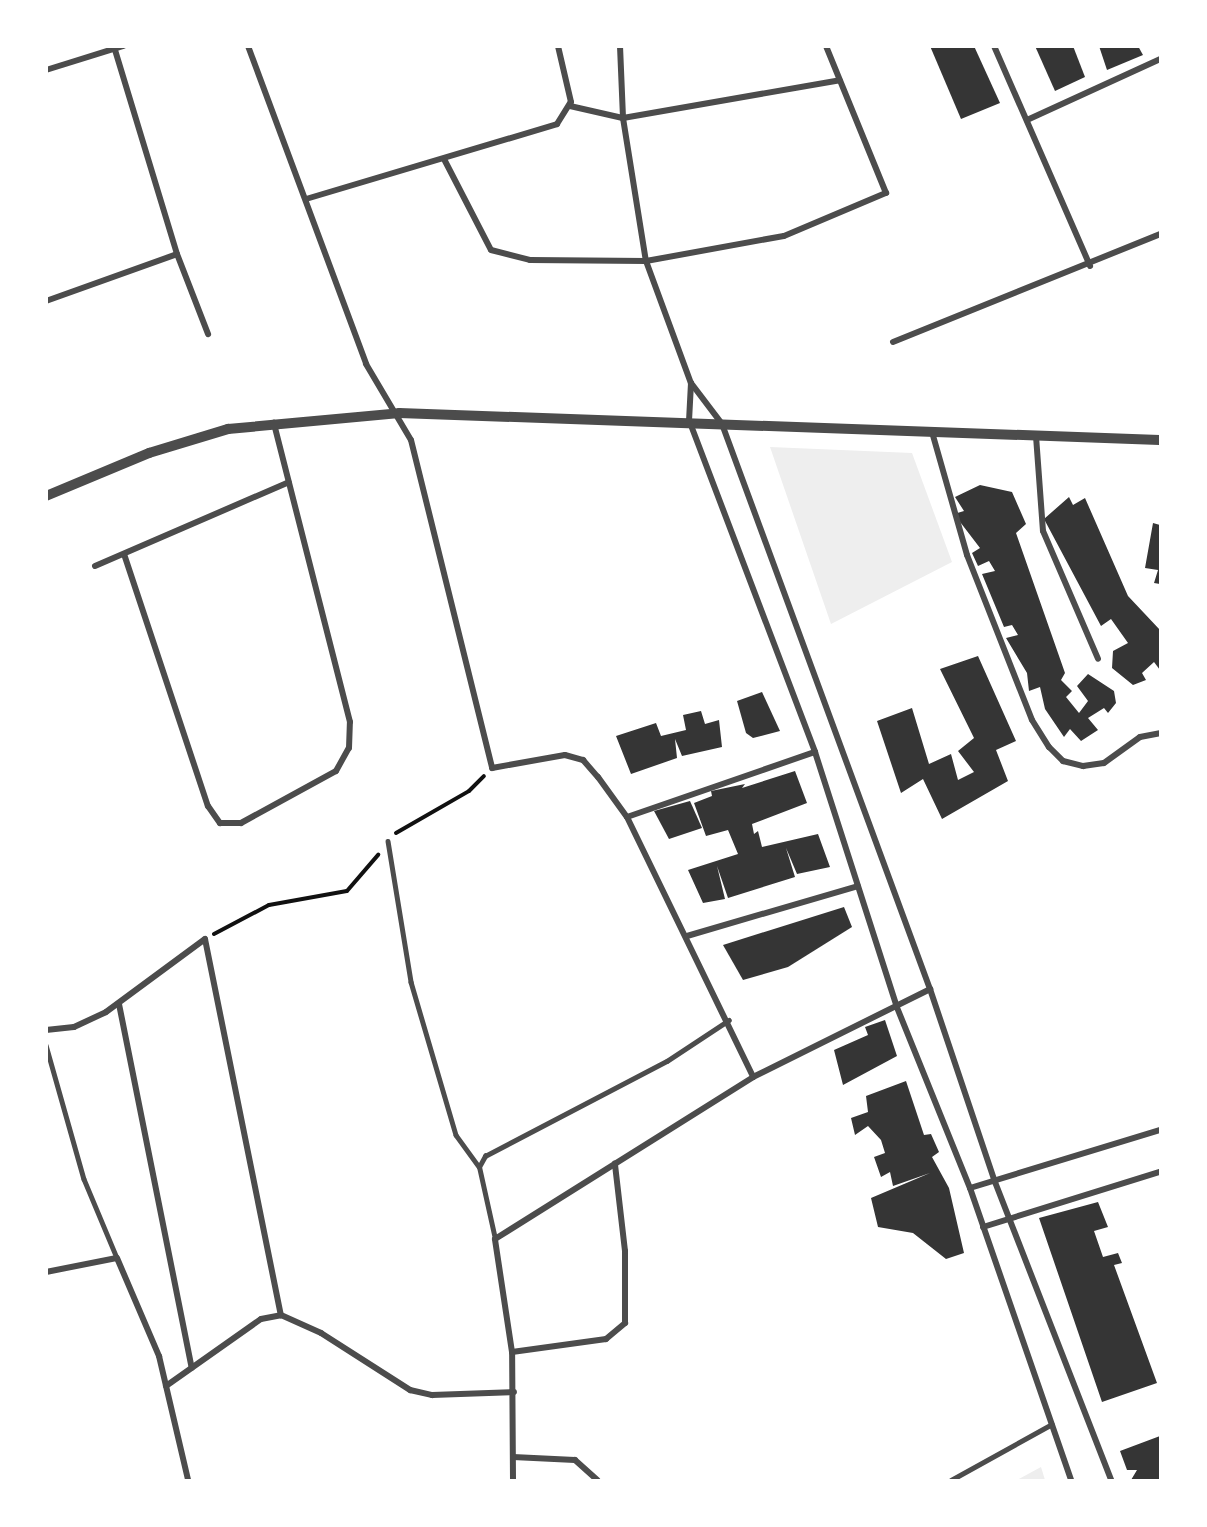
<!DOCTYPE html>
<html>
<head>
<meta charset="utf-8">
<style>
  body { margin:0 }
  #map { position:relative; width:1207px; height:1527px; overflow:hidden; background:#fff; font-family:"Archivo Narrow",sans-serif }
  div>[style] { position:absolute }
  .green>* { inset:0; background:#eee }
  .building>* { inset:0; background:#353535 }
  .path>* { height:4px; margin:-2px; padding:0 2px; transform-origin:2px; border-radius:2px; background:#111 }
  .service>* { height:4.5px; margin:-2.25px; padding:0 2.25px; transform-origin:2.25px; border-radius:2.25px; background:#4c4c4c }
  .minor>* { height:6px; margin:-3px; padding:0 3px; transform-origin:3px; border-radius:3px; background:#4c4c4c }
  .tertiary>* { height:10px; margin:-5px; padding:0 5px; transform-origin:5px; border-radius:5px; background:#4c4c4c }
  span { translate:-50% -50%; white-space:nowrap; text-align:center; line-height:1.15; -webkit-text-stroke:6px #fff; paint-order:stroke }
  .frame { position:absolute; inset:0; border:48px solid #fff; pointer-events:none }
</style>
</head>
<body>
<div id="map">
  <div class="green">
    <i style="clip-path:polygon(770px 447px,912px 453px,952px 562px,831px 624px)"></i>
    <i style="clip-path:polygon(1041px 1467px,1045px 1480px,1017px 1480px)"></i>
  </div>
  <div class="building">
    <i style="clip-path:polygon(930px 46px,974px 46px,1000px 103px,961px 119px)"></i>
    <i style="clip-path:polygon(1035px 46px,1073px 46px,1085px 77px,1055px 91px)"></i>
    <i style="clip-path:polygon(1099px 46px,1138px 46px,1143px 55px,1107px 70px)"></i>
    <i style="clip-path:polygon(980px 485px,1012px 492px,1026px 524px,1016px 533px,1065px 673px,1061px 680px,1072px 691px,1066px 697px,1079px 713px,1088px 701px,1077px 686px,1088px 674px,1114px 691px,1116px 703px,1108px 713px,1104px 708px,1088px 718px,1098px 730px,1081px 741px,1070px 729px,1064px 737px,1045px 709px,1040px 687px,1029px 691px,1027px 673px,1006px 638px,1018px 635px,1012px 625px,1004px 627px,982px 574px,995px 571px,989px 561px,978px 566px,972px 553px,980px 548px,954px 514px,964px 511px,955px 497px)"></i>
    <i style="clip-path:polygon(1069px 497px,1073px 505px,1085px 498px,1128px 596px,1160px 630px,1160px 670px,1154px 662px,1142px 673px,1146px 680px,1133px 685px,1112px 668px,1113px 651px,1128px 643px,1111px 619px,1101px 626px,1044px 519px)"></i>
    <i style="clip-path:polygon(1153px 523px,1160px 525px,1160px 584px,1154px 583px,1158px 570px,1145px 568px)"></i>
    <i style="clip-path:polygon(978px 656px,1016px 741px,996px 750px,1008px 781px,942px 819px,923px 779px,901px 793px,877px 721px,912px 708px,929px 764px,951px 754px,958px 780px,974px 772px,958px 751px,974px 738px,940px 669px)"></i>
    <i style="clip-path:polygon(762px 692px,780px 731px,753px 738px,746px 733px,737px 701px)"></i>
    <i style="clip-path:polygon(701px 711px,705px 724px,719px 720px,722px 747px,682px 756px,675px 739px,677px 758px,631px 774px,616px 736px,656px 723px,661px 736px,686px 730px,683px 715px)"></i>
    <i style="clip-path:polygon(795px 771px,807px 803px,752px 824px,754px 834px,758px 831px,762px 847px,818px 834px,830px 867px,797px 874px,786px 848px,795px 877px,728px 898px,717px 866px,725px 899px,703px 903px,688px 870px,738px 854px,728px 830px,706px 836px,694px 803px,712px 796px,711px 791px,745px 784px,742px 788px)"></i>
    <i style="clip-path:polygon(690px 801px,702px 828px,669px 839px,654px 811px)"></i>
    <i style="clip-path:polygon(844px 907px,852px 927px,788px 967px,743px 980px,723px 945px)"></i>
    <i style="clip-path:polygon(885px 1020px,897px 1056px,843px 1085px,834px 1050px,868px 1035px,865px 1027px)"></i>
    <i style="clip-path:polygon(906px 1081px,924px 1135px,931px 1134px,939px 1152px,932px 1157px,949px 1188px,964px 1253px,946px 1259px,913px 1233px,878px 1227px,871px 1198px,930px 1173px,893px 1186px,890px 1172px,881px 1177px,874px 1157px,885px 1153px,881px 1140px,868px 1126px,855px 1135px,851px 1118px,868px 1112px,866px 1096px)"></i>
    <i style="clip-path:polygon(1098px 1202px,1108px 1227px,1094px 1231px,1103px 1257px,1118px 1253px,1122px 1263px,1114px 1265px,1157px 1383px,1102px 1402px,1039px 1218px)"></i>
    <i style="clip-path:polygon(1160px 1436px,1160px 1480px,1131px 1480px,1137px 1470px,1127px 1470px,1120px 1451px)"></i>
  </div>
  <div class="path">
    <i style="left:396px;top:833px;width:84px;rotate:-29.9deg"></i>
    <i style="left:469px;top:791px;width:21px;rotate:-45deg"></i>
    <i style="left:214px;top:934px;width:62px;rotate:-27.8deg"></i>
    <i style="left:269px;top:905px;width:79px;rotate:-10.2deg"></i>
    <i style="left:347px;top:891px;width:48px;rotate:-49.3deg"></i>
  </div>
  <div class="service">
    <i style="left:388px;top:841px;width:143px;rotate:80.7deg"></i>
    <i style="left:411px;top:982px;width:159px;rotate:73.6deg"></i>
    <i style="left:456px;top:1135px;width:39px;rotate:54deg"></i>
    <i style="left:46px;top:1045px;width:139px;rotate:74.2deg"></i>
    <i style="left:84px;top:1179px;width:86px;rotate:67.3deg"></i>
    <i style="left:495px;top:1239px;width:74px;rotate:-102.5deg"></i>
    <i style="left:479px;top:1167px;width:13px;rotate:-61deg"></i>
    <i style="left:485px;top:1156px;width:205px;rotate:-27.6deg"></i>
    <i style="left:667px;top:1061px;width:74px;rotate:-33.5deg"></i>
    <i style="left:951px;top:1480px;width:115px;rotate:-29deg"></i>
  </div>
  <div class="minor">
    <i style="left:248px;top:46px;width:339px;rotate:69.6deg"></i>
    <i style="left:366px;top:364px;width:88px;rotate:59.4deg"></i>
    <i style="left:411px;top:440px;width:338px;rotate:76.1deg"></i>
    <i style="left:492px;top:768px;width:74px;rotate:-10.1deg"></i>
    <i style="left:565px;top:755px;width:19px;rotate:16deg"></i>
    <i style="left:583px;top:760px;width:23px;rotate:49deg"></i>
    <i style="left:598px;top:777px;width:49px;rotate:54.1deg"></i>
    <i style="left:627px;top:817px;width:289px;rotate:64.1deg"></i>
    <i style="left:620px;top:46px;width:72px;rotate:87.6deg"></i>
    <i style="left:623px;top:118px;width:220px;rotate:-9.9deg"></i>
    <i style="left:994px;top:46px;width:240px;rotate:66.4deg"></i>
    <i style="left:46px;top:70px;width:81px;rotate:-17.3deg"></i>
    <i style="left:570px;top:106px;width:54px;rotate:12.8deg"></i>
    <i style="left:623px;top:118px;width:145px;rotate:80.9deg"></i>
    <i style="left:646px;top:261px;width:130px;rotate:69.8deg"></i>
    <i style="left:691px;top:383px;width:51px;rotate:52.9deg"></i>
    <i style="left:722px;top:424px;width:602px;rotate:69.79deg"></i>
    <i style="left:930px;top:989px;width:204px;rotate:71.4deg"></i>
    <i style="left:995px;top:1182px;width:320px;rotate:68.7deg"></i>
    <i style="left:1027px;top:120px;width:146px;rotate:-24.6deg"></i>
    <i style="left:444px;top:159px;width:102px;rotate:62.7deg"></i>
    <i style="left:491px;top:250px;width:40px;rotate:14.4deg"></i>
    <i style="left:530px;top:260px;width:116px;rotate:0.5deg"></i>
    <i style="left:646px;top:261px;width:140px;rotate:-10.3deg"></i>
    <i style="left:784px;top:236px;width:111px;rotate:-22.9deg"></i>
    <i style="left:886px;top:193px;width:159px;rotate:-112.2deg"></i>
    <i style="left:306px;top:199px;width:262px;rotate:-16.6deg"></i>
    <i style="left:557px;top:124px;width:26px;rotate:-58deg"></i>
    <i style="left:571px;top:102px;width:57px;rotate:-103.1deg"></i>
    <i style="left:177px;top:254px;width:86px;rotate:68.8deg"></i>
    <i style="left:46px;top:301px;width:139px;rotate:-19.7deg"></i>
    <i style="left:177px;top:254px;width:217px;rotate:-106.9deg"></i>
    <i style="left:893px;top:342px;width:288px;rotate:-22deg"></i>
    <i style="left:691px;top:383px;width:37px;rotate:93deg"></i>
    <i style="left:689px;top:420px;width:355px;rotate:69.2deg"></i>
    <i style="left:815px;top:752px;width:266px;rotate:72.2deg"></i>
    <i style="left:896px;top:1005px;width:197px;rotate:68deg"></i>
    <i style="left:970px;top:1188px;width:309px;rotate:70.9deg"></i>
    <i style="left:932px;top:432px;width:128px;rotate:74.1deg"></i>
    <i style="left:967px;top:555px;width:177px;rotate:68.5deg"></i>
    <i style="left:1032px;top:720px;width:32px;rotate:58deg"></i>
    <i style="left:1049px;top:747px;width:20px;rotate:45deg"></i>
    <i style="left:1063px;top:761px;width:21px;rotate:14deg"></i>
    <i style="left:1083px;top:766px;width:21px;rotate:-8deg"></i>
    <i style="left:1104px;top:763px;width:44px;rotate:-35.8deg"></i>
    <i style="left:1140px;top:737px;width:20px;rotate:-11deg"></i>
    <i style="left:1036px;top:436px;width:95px;rotate:85.8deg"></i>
    <i style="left:1043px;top:531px;width:139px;rotate:66.7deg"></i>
    <i style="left:124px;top:554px;width:266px;rotate:71.6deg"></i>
    <i style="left:208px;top:806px;width:21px;rotate:55deg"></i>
    <i style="left:220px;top:823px;width:21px"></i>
    <i style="left:241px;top:823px;width:108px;rotate:-28.7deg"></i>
    <i style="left:336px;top:771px;width:26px;rotate:-61deg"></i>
    <i style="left:349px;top:748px;width:26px;rotate:-88deg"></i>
    <i style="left:350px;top:722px;width:309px;rotate:-104.3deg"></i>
    <i style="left:95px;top:566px;width:211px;rotate:-23.4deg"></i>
    <i style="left:627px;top:817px;width:199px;rotate:-19.1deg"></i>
    <i style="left:687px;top:936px;width:178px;rotate:-16.3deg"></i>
    <i style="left:119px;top:1004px;width:371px;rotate:78.7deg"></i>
    <i style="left:46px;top:1030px;width:28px;rotate:-6deg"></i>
    <i style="left:74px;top:1027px;width:35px;rotate:-25deg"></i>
    <i style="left:106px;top:1012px;width:123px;rotate:-36.4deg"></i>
    <i style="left:205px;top:939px;width:384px;rotate:78.6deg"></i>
    <i style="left:970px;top:1188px;width:199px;rotate:-17deg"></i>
    <i style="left:983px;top:1227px;width:185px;rotate:-17.3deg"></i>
    <i style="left:46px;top:1272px;width:72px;rotate:-11.2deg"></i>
    <i style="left:117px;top:1258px;width:107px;rotate:66.8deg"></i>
    <i style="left:159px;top:1356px;width:127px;rotate:76.8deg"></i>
    <i style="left:512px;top:1352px;width:95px;rotate:-7.9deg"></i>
    <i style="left:606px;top:1339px;width:25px;rotate:-40deg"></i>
    <i style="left:625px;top:1323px;width:72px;rotate:-90deg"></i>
    <i style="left:625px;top:1251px;width:88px;rotate:-96.6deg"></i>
    <i style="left:166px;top:1386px;width:116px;rotate:-35.2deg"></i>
    <i style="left:261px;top:1319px;width:20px;rotate:-11deg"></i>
    <i style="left:281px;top:1315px;width:44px;rotate:24.2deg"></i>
    <i style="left:321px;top:1333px;width:106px;rotate:32.6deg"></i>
    <i style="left:410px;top:1390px;width:23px;rotate:13deg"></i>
    <i style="left:432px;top:1395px;width:82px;rotate:-2.1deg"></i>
    <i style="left:513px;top:1457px;width:62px;rotate:2.8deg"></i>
    <i style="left:575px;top:1460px;width:30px;rotate:42deg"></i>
    <i style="left:513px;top:1480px;width:128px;rotate:-90.4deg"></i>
    <i style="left:512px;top:1352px;width:114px;rotate:-98.6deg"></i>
    <i style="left:495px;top:1239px;width:305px;rotate:-32.1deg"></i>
    <i style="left:753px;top:1077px;width:198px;rotate:-26.4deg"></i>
  </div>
  <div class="tertiary">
    <i style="left:46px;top:496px;width:112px;rotate:-22.7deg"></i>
    <i style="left:149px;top:453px;width:83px;rotate:-16.9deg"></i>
    <i style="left:228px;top:429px;width:172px;rotate:-5.3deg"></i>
    <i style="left:399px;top:413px;width:761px;rotate:2.03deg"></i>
  </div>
  <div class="frame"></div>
</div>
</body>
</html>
